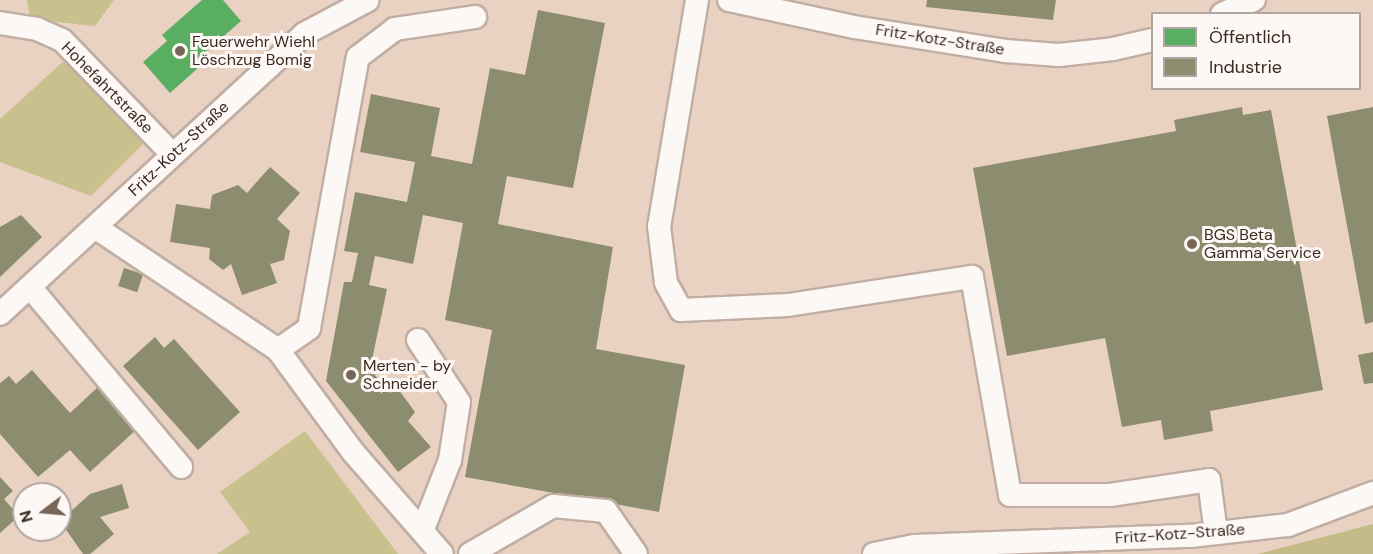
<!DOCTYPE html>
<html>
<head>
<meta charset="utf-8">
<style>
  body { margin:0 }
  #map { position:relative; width:1373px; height:554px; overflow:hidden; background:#ead2c3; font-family:"DM Sans",sans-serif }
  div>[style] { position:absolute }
  .green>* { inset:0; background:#c8c08d }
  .forest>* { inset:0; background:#c4bc88 }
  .public>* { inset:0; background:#5aae61 }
  .industry>* { inset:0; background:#8c8c6e; transform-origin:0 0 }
  .roads { filter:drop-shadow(2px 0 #c1aea3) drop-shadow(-2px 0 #c1aea3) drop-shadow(0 2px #c1aea3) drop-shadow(0 -2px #c1aea3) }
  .minor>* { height:22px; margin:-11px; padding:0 11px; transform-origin:11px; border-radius:11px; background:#fcf8f6 }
  .dots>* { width:16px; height:16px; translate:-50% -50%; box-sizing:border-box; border:3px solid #fdf8f5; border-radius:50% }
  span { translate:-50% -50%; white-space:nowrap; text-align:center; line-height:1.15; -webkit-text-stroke:6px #fdf8f5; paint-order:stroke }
  .street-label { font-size:16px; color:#3b2a20 }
  .poi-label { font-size:16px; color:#3b2a20 }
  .left { translate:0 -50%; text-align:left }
  .legend { position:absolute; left:1151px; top:12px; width:210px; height:78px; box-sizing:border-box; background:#fdf8f5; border:2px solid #afa6a0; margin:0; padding:8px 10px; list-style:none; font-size:18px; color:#3b2a20 }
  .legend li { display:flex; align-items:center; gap:12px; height:30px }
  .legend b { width:30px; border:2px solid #afa6a0 }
  .north { position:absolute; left:12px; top:482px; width:60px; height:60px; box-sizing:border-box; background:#fdf8f5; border:2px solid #afa6a0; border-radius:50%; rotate:254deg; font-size:16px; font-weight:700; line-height:24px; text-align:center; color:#3b2a20 }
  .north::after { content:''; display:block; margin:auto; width:21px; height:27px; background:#786559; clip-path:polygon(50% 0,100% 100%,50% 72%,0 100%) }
</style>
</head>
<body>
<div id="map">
  <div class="green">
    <i style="clip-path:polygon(27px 0,114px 0,95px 26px,30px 19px)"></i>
    <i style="clip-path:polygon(67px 58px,146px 141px,91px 196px,0 162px,0 119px)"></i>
    <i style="clip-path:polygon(305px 431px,398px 554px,217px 554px,250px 532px,220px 492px)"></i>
  </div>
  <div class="forest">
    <i style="clip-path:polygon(1373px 524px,1373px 554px,1258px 554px)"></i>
  </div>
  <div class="public">
    <i style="clip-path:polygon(202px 0,223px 0,241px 21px,193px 63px,197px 69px,170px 93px,143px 62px,167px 41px,162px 35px)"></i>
  </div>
  <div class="industry">
    <i style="clip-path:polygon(927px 0,1056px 0,1053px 20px,926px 7px)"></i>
    <i style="clip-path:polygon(538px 10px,605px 23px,573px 188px,507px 176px,498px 224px,613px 247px,596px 349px,685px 365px,659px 512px,465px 477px,492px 330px,445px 320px,463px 223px,423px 215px,413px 264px,375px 256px,369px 285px,387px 289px,370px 369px,390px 393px,396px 386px,415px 412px,408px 421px,431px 447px,398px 472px,326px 381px,344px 282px,352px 282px,358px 253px,344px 251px,355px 192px,407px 202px,415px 162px,360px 152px,371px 94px,440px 108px,431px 156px,472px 164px,490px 68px,525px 75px)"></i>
    <i style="clip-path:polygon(1242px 107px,1243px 115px,1271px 110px,1323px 390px,1210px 411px,1213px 431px,1164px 440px,1161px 420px,1122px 427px,1105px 338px,1007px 356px,973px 168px,1176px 131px,1174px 120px)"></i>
    <i style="clip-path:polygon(1373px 107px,1373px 322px,1365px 324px,1327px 116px)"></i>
    <i style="clip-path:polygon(270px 167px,300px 193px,277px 219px,290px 231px,284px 260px,270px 264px,277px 283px,242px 295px,231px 264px,223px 270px,209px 259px,210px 248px,170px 242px,176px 204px,210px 209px,212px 195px,238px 185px,247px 193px)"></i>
    <i style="clip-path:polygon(21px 215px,42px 237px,0 277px,0 227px)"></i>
    <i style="left:124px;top:268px;width:20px;height:19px;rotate:18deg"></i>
    <i style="clip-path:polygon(155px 337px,164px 348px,174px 339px,240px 412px,198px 450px,123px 366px)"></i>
    <i style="clip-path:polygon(1373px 352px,1373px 383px,1364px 384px,1358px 355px)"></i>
    <i style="clip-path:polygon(32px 370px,70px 413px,99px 386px,137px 429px,90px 472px,70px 450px,38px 477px,0 434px,0 383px,9px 376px,16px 384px)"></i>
    <i style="clip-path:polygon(0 477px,13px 491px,4px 499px,19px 516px,0 533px)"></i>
    <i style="clip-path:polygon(122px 484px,129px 508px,100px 517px,114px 534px,90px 554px,83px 554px,60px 521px,90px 494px)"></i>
  </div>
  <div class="roads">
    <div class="minor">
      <i style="left:697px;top:0;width:229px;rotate:99.5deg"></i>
      <i style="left:659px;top:226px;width:57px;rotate:83deg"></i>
      <i style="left:666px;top:283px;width:31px;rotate:61deg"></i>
      <i style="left:681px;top:310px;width:107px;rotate:-2.7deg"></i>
      <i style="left:788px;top:305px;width:186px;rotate:-8.7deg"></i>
      <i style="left:972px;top:277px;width:221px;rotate:80.1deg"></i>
      <i style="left:1010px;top:495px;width:100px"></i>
      <i style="left:1110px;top:495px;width:100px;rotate:-8.6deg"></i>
      <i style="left:1209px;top:480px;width:53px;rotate:82.5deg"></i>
      <i style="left:729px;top:0;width:128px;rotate:12.2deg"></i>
      <i style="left:854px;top:27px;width:153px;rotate:9deg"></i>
      <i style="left:1005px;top:51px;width:54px;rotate:4.2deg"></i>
      <i style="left:1059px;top:55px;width:54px;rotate:-6.3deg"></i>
      <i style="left:1113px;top:49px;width:40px;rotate:-13deg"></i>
      <i style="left:1222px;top:14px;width:35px;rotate:-24deg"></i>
      <i style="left:0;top:23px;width:37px;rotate:9deg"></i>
      <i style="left:37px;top:29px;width:27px;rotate:24deg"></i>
      <i style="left:62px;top:40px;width:158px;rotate:46deg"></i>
      <i style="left:95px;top:227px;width:220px;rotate:33.9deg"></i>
      <i style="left:278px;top:350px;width:127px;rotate:53.7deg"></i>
      <i style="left:353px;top:452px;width:135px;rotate:48.9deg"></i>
      <i style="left:30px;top:287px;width:235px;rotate:50deg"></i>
      <i style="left:0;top:314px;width:413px;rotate:-42.6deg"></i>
      <i style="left:304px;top:34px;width:72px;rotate:-28deg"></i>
      <i style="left:418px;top:340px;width:74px;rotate:56.5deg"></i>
      <i style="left:459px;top:402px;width:59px;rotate:98.8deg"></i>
      <i style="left:450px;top:460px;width:74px;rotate:111.4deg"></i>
      <i style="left:278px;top:350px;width:38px;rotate:-35deg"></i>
      <i style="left:309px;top:328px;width:275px;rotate:-79.8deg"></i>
      <i style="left:358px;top:57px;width:46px;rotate:-37.1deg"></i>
      <i style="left:395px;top:29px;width:81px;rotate:-8.5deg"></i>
      <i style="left:470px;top:554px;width:96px;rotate:-30deg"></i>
      <i style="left:553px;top:506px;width:53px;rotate:5.4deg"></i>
      <i style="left:606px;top:511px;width:52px;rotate:55.1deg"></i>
      <i style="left:874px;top:554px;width:41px;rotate:-11.3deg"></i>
      <i style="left:914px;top:546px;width:277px;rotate:-2.1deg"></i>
      <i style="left:1191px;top:536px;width:98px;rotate:-6.5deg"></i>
      <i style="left:1288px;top:525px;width:91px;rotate:-20.6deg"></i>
    </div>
  </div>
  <div class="dots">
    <i style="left:180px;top:51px;background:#786559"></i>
    <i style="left:1192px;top:244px;background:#786559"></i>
    <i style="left:351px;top:375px;background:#786559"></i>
  </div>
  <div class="street-label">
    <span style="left:940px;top:40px;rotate:9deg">Fritz-Kotz-Straße</span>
    <span style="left:107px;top:88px;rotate:45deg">Hohefahrtstraße</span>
    <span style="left:179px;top:149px;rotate:-43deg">Fritz-Kotz-Straße</span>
    <span style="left:1180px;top:534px;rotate:-4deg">Fritz-Kotz-Straße</span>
  </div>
  <div class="poi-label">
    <span class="left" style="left:192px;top:51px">Feuerwehr Wiehl<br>Löschzug Bomig</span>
    <span class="left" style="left:1204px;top:244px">BGS Beta<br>Gamma Service</span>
    <span class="left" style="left:363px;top:375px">Merten - by<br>Schneider</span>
  </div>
  <ul class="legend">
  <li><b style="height:16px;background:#5aae61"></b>Öffentlich</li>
  <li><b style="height:16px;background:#8c8c6e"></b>Industrie</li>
  </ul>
  <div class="north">N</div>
</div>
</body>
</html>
